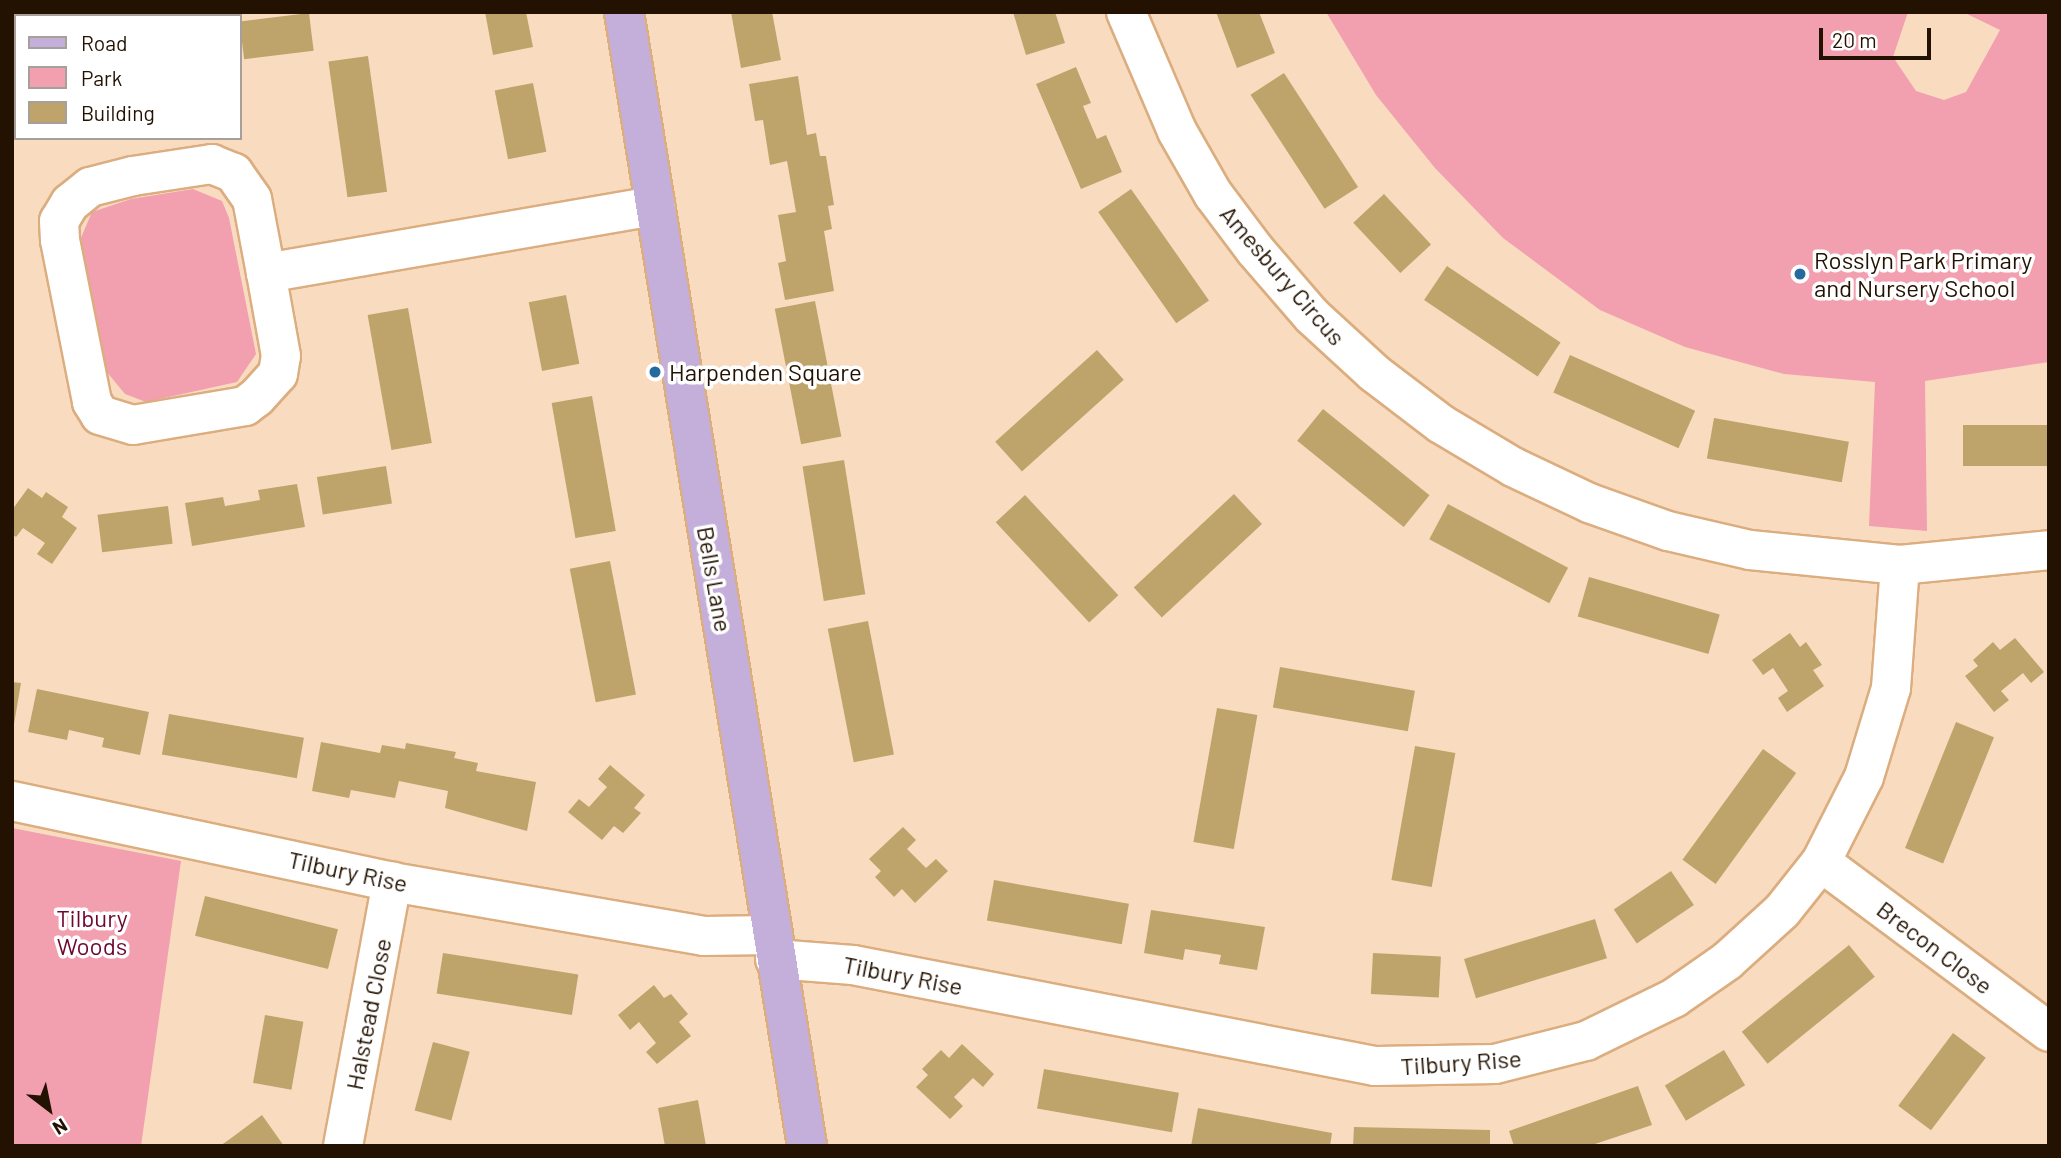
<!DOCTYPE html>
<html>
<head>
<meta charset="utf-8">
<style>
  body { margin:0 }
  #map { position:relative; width:2061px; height:1158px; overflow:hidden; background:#f9dcc0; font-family:Barlow,sans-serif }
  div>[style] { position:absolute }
  .green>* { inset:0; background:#f29fb0 }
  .building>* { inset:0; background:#bea46a; transform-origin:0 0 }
  .roads { filter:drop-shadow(2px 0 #dbad7f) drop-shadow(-2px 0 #dbad7f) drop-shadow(0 2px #dbad7f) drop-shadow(0 -2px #dbad7f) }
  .minor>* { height:38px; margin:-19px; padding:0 19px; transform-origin:19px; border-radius:19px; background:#fff }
  .major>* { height:38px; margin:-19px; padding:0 19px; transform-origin:19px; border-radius:19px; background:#c4aeda }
  .dots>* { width:19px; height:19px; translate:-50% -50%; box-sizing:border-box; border:4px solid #fff; border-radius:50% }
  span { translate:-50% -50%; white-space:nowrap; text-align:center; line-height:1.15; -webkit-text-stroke:7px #fff; paint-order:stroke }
  .poi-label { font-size:24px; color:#231202 }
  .left { translate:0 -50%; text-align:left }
  .street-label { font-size:24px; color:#231202 }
  .park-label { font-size:24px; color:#6e072f }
  .frame { position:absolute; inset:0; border:14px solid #231202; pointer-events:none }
  .legend { position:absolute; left:14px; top:14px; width:228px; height:126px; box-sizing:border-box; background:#fff; border:2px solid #a7a09a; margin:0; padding:9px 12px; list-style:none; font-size:21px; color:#231202 }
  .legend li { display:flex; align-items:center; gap:14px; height:35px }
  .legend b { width:35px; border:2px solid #a7a09a }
  .north { position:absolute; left:14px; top:1074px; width:70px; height:70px; -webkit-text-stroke:5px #fff; paint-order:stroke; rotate:148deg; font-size:19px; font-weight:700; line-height:28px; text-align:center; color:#231202 }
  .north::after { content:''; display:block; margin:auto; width:24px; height:32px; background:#231202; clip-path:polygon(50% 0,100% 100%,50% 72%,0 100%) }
  .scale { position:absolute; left:1819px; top:28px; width:112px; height:32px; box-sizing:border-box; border:4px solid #231202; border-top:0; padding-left:9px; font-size:21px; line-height:24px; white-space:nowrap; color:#231202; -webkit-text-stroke:5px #fff; paint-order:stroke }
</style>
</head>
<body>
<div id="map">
  <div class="green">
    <i style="clip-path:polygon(1326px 12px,1908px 12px,1893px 57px,1916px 91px,1944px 100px,1966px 92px,2000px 30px,1963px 12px,2049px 12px,2049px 362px,1925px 381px,1927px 531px,1869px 526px,1875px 382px,1784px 374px,1685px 347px,1600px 310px,1503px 238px,1435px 168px,1376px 95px)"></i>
    <i style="clip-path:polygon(193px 189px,222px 201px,229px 218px,256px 354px,237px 382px,146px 402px,125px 394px,106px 371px,80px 240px,92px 212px,131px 199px)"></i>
    <i style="clip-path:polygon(12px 828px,181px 861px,141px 1146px,12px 1146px)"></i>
  </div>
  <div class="building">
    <i style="clip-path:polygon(485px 12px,526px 12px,533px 47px,493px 55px)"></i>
    <i style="clip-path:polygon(731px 12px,772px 12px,781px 60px,741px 68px)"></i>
    <i style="clip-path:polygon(1013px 12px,1055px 12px,1065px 43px,1026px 55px)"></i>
    <i style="clip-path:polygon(1216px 12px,1259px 12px,1275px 53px,1237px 68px)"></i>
    <i style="left:309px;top:13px;width:38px;height:70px;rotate:83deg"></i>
    <i style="left:368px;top:56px;width:137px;height:40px;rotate:82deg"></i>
    <i style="clip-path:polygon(1076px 67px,1091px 103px,1083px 106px,1097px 139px,1106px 135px,1122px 172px,1081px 189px,1036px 84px)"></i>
    <i style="left:1284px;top:73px;width:136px;height:40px;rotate:57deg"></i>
    <i style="clip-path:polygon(798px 76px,807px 135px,816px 133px,820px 156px,826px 156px,834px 205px,828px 206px,832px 229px,824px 231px,834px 291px,785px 300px,778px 263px,786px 261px,778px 215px,796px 212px,787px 161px,770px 165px,763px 120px,755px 121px,749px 84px)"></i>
    <i style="left:533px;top:83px;width:70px;height:39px;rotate:79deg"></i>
    <i style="left:1131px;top:189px;width:136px;height:40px;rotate:55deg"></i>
    <i style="left:1384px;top:194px;width:69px;height:42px;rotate:47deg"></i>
    <i style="left:1447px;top:266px;width:137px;height:41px;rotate:34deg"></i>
    <i style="left:566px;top:295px;width:70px;height:38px;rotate:79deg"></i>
    <i style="left:815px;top:301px;width:138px;height:41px;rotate:79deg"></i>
    <i style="left:408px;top:308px;width:137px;height:41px;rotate:80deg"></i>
    <i style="left:1097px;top:350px;width:40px;height:137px;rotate:48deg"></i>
    <i style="left:1570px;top:355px;width:137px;height:41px;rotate:24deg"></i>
    <i style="left:592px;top:396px;width:137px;height:41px;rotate:80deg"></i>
    <i style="left:1323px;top:409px;width:137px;height:41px;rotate:39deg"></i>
    <i style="left:1714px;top:418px;width:137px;height:41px;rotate:10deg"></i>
    <i style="left:2049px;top:425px;width:41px;height:86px;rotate:90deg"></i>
    <i style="left:844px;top:460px;width:136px;height:42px;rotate:81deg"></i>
    <i style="left:386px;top:466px;width:38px;height:70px;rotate:81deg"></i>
    <i style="clip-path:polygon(297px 484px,305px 527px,192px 546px,185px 503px,223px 497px,225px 506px,260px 500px,258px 490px)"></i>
    <i style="clip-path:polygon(28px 488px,42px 498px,46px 492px,68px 507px,62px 517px,77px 528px,52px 564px,37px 554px,45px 543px,23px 528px,16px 537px,12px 534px,12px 510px)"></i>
    <i style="left:1234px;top:494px;width:41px;height:137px;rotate:47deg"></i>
    <i style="left:1025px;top:495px;width:137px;height:40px;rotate:47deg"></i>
    <i style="left:1448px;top:504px;width:136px;height:40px;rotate:28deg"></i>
    <i style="left:168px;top:506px;width:38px;height:71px;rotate:83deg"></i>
    <i style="left:610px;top:561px;width:136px;height:41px;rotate:79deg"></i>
    <i style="left:1589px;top:577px;width:136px;height:41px;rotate:16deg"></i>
    <i style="left:868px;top:621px;width:136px;height:41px;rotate:79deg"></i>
    <i style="clip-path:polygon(1790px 633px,1800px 647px,1806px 642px,1822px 665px,1813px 670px,1824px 686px,1787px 712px,1778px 698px,1788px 691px,1773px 668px,1763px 675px,1752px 660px)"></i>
    <i style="clip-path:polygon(2015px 638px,2044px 672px,2031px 683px,2023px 673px,2001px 691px,2009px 700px,1994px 712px,1965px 676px,1978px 666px,1973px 660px,1993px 642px,2000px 650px)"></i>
    <i style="left:1280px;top:667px;width:137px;height:41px;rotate:10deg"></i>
    <i style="clip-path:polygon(12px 682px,21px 683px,14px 724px,12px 724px)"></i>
    <i style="clip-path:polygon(37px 689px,149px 712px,140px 755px,102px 747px,104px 738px,69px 730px,67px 740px,28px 732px)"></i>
    <i style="left:1217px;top:708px;width:41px;height:136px;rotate:10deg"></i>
    <i style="left:169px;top:714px;width:137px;height:41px;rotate:10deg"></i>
    <i style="left:1956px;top:722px;width:41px;height:136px;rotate:22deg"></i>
    <i style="clip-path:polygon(321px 742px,380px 753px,382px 745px,405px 749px,406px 743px,456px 752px,454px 758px,478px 763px,476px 771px,536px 782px,527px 831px,445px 808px,448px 791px,399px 781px,395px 798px,351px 790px,349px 798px,312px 791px)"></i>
    <i style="left:1415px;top:746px;width:41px;height:136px;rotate:10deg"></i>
    <i style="left:1763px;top:749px;width:41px;height:137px;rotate:36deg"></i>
    <i style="clip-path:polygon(610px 765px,645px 795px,634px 808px,641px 813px,623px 833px,614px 826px,602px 840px,568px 812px,579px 799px,589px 807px,607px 787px,598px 779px)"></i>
    <i style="clip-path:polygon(903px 827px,916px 840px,907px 849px,926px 868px,936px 859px,948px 871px,915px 903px,902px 889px,894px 897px,875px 877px,881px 871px,869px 859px)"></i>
    <i style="left:1671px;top:871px;width:41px;height:69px;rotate:56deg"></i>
    <i style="left:994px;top:880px;width:137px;height:41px;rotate:10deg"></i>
    <i style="left:205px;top:896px;width:137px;height:41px;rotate:14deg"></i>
    <i style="clip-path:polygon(1151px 910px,1265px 927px,1257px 970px,1219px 964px,1221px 955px,1185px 949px,1183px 960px,1144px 953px)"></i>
    <i style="left:1595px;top:919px;width:41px;height:137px;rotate:73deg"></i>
    <i style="left:1849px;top:945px;width:41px;height:138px;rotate:51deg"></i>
    <i style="left:443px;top:953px;width:137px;height:41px;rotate:9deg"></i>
    <i style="left:1373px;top:953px;width:68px;height:41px;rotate:3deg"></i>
    <i style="clip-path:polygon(654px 985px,664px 998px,671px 994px,688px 1014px,679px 1022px,691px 1036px,657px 1064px,646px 1052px,656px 1043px,639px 1022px,630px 1030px,618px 1015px)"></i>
    <i style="left:265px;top:1015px;width:39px;height:69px;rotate:10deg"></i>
    <i style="left:1953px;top:1033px;width:41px;height:91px;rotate:37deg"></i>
    <i style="left:433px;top:1042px;width:38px;height:71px;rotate:15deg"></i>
    <i style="clip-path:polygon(962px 1044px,994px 1074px,983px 1087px,973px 1078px,954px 1097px,963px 1106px,950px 1119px,916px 1087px,928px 1075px,922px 1069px,941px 1050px,949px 1058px)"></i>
    <i style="left:1724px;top:1050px;width:41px;height:69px;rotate:59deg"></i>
    <i style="left:1044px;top:1069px;width:137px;height:40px;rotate:10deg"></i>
    <i style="clip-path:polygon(1638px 1086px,1652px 1125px,1589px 1146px,1514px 1146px,1509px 1131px)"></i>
    <i style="clip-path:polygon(698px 1100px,706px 1146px,665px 1146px,658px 1108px)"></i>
    <i style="clip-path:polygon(1198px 1108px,1332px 1133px,1330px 1146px,1191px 1146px)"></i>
    <i style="clip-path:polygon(262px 1115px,284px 1146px,220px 1146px,234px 1136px)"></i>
    <i style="clip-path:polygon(1354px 1127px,1490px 1130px,1490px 1146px,1353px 1146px)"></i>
  </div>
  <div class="roads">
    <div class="minor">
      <i style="left:1126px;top:12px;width:129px;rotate:66.8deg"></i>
      <i style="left:1177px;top:131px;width:73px;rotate:60.3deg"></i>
      <i style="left:1213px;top:194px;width:70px;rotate:53.1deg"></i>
      <i style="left:1255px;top:250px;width:87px;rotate:49.2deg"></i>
      <i style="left:1312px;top:316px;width:84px;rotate:42.6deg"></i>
      <i style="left:1374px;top:373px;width:84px;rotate:37.3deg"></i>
      <i style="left:1441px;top:424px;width:84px;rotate:30.8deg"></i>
      <i style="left:1513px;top:467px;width:84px;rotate:25.3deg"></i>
      <i style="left:1589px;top:503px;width:84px;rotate:19.5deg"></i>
      <i style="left:1668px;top:531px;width:84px;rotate:13deg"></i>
      <i style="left:1750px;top:550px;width:151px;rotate:5.7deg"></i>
      <i style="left:1900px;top:565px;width:150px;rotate:-5.7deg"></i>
      <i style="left:266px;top:273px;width:75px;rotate:-100.7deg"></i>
      <i style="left:252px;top:199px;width:32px;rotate:-125deg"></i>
      <i style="left:234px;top:173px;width:24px;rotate:-158deg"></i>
      <i style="left:212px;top:164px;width:80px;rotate:171.4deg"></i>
      <i style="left:133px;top:176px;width:44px;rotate:165.7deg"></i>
      <i style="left:90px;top:187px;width:26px;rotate:141deg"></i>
      <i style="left:70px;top:203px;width:21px;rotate:121deg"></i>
      <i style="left:59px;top:221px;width:19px;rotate:87deg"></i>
      <i style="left:60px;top:240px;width:165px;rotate:78.8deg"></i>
      <i style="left:92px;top:402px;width:15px;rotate:58deg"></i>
      <i style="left:100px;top:415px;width:34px;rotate:17deg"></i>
      <i style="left:133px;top:425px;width:114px;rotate:-9.6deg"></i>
      <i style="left:245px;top:406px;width:15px;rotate:-37deg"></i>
      <i style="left:257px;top:397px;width:31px;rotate:-48deg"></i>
      <i style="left:278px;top:374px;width:18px;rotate:-81deg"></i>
      <i style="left:281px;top:356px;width:84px;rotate:-100.2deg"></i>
      <i style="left:266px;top:273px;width:395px;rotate:-9.8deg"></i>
      <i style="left:12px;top:801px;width:389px;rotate:12deg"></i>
      <i style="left:392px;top:882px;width:317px;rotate:9.8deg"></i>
      <i style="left:704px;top:936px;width:66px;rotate:-0.9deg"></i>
      <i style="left:1821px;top:862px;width:284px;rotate:36.7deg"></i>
      <i style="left:775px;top:959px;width:78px;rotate:4.4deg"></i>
      <i style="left:853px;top:965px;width:532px;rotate:10.95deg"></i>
      <i style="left:1375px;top:1066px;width:120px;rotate:-1deg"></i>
      <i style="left:1495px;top:1064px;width:94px;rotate:-14.2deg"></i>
      <i style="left:1586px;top:1041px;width:98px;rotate:-26deg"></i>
      <i style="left:1674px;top:998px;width:65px;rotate:-34.9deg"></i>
      <i style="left:1727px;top:961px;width:74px;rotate:-42.3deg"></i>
      <i style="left:1782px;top:911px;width:63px;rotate:-51.5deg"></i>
      <i style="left:1821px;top:862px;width:95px;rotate:-63.2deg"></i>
      <i style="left:1864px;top:777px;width:93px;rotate:-73.1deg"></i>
      <i style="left:1891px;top:688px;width:123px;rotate:-85.8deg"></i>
      <i style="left:343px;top:1146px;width:269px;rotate:-79.5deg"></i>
    </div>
    <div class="major">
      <i style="left:624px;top:12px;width:1149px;rotate:80.83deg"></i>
    </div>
  </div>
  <div class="dots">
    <i style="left:1800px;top:274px;background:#26699f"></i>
    <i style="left:655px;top:372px;background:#26699f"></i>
  </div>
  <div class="poi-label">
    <span class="left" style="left:1814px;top:274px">Rosslyn Park Primary<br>and Nursery School</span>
    <span class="left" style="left:669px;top:372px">Harpenden Square</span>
  </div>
  <div class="street-label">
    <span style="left:1283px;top:275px;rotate:49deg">Amesbury Circus</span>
    <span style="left:715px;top:579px;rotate:80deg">Bells Lane</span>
    <span style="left:348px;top:871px;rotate:12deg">Tilbury Rise</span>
    <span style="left:1935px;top:947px;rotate:37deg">Brecon Close</span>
    <span style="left:903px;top:975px;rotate:11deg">Tilbury Rise</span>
    <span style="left:368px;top:1014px;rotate:-79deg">Halstead Close</span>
    <span style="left:1461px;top:1062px;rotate:-4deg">Tilbury Rise</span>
  </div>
  <div class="park-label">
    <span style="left:92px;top:932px">Tilbury<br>Woods</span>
  </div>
  <div class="frame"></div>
  <ul class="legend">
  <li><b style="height:9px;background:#c4aeda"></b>Road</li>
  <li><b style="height:19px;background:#f29fb0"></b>Park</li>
  <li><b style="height:19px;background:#bea46a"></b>Building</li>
  </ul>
  <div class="north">N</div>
  <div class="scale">20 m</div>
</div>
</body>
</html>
